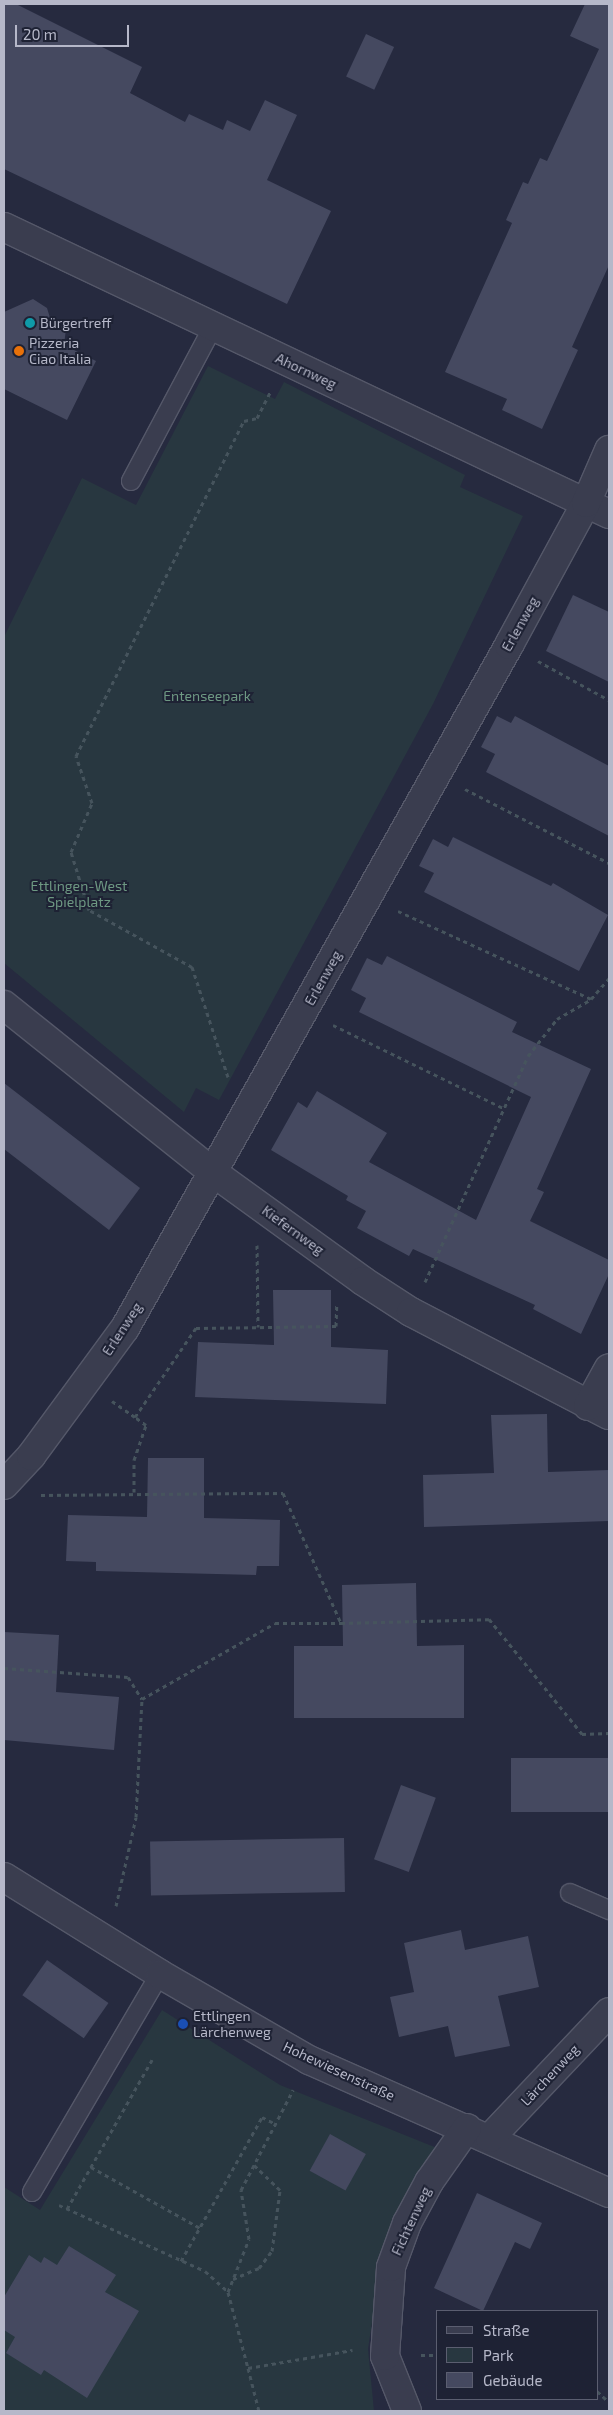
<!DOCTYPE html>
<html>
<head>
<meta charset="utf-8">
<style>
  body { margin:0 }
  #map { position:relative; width:613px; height:2415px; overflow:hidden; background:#262a3f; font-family:"Exo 2",sans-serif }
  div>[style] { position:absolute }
  .green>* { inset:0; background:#283740 }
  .building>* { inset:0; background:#454960; transform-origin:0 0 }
  .path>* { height:3px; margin-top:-1.5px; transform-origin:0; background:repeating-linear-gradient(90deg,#46545d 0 4px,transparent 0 8px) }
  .roads { filter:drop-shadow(1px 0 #555869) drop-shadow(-1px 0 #555869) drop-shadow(0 1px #555869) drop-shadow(0 -1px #555869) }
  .service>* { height:18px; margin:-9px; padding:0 9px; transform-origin:9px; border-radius:9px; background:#3a3d4f }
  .minor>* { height:28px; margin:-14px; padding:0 14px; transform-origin:14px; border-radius:14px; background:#3a3d4f }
  .dots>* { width:14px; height:14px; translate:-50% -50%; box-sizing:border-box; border:2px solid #1e2234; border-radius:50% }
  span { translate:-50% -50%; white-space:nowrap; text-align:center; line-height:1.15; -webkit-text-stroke:4px #1e2234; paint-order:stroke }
  .poi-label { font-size:14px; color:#b6b8c9 }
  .left { translate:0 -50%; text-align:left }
  .street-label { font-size:14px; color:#b6b8c9 }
  .park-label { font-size:14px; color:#6e9983 }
  .frame { position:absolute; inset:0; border:5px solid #b6b8c9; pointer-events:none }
  .legend { position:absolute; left:436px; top:2310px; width:162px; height:90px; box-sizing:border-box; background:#1e2234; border:1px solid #5b5e70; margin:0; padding:6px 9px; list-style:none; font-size:15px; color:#b6b8c9 }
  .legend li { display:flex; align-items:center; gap:10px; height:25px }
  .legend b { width:25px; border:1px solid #5b5e70 }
  .scale { position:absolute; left:15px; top:25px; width:114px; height:22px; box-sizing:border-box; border:2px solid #b6b8c9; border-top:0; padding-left:6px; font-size:15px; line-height:18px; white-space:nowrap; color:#b6b8c9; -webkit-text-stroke:4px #1e2234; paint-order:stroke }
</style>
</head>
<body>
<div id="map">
  <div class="green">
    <i style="clip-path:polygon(208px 366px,275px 399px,284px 382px,465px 475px,460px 487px,523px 516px,433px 704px,219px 1100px,196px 1088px,184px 1112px,4px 963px,4px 637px,82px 478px,136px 505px)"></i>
    <i style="clip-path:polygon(162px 2010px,280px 2085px,437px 2148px,403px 2200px,382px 2258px,368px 2349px,374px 2411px,4px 2411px,4px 2187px,40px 2210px)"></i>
  </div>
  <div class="building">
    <i style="clip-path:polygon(4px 4px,16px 4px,142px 67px,130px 93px,185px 122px,189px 114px,223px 130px,227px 120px,250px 131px,265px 100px,297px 115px,267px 180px,331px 211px,287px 304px,4px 169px)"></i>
    <i style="clip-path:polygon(585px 4px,609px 4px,609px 265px,572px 347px,578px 350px,542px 429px,502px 410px,507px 399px,445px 372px,512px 223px,506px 220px,523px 182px,528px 184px,540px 158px,547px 161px,599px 49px,570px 36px)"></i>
    <i style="left:366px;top:34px;width:31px;height:47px;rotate:25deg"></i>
    <i style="clip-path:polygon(33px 299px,47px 308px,51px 321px,66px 329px,64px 345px,96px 361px,67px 420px,4px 389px,4px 312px)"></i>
    <i style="clip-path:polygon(573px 595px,609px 612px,609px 682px,546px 651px)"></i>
    <i style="clip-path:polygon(497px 716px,511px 723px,515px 716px,609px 766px,609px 836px,486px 772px,495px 754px,481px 747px)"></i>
    <i style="clip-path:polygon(453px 837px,551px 886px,553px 883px,608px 915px,579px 971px,424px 892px,434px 873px,419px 866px,433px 839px,448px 847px)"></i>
    <i style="clip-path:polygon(387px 956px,517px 1022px,512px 1032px,591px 1069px,537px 1189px,544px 1192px,530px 1221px,609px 1260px,609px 1274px,581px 1334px,533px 1309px,535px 1305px,413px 1249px,409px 1256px,357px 1228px,366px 1211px,346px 1200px,348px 1196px,271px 1150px,298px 1102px,307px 1108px,317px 1091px,387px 1133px,369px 1162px,476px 1220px,531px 1097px,359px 1012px,366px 998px,351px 990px,367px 958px,382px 965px)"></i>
    <i style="clip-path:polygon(4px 1083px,140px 1188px,109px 1230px,4px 1149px)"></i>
    <i style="clip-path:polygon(273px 1290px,331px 1290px,331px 1347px,388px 1350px,386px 1404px,195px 1397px,198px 1342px,274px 1345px)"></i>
    <i style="clip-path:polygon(547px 1414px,548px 1472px,609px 1470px,609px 1521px,424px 1527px,423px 1475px,494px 1473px,491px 1415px)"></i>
    <i style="clip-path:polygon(148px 1458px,204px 1458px,204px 1518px,280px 1520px,279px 1566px,257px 1566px,256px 1575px,96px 1571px,96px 1562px,66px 1561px,68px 1515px,147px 1517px)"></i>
    <i style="clip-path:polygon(416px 1583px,417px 1646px,464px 1645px,464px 1718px,294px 1718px,294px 1646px,343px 1646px,342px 1585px)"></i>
    <i style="clip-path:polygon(4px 1632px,59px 1635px,56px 1692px,119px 1697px,114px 1750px,4px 1740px)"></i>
    <i style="left:609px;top:1758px;width:54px;height:98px;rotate:90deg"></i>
    <i style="left:401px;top:1785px;width:37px;height:79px;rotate:20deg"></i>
    <i style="left:344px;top:1838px;width:54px;height:194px;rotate:89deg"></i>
    <i style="clip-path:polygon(461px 1930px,465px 1950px,528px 1936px,539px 1987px,498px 1996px,510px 2046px,455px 2057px,448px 2026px,399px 2037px,390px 1997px,414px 1992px,404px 1943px)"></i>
    <i style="left:47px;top:1960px;width:75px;height:43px;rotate:35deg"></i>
    <i style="left:330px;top:2134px;width:41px;height:42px;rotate:29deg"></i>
    <i style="clip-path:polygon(477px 2193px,542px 2223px,530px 2249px,515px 2242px,483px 2311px,434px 2288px)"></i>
    <i style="clip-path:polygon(69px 2246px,116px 2275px,105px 2292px,139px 2311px,87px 2398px,44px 2370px,41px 2375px,6px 2353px,15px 2337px,4px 2330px,4px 2297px,29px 2255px,41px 2263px,44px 2257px,57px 2265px)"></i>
  </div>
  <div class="path">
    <i style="left:538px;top:661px;width:81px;rotate:28.8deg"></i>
    <i style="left:465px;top:789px;width:162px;rotate:27.2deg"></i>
    <i style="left:398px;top:911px;width:212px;rotate:24.5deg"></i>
    <i style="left:333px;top:1025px;width:191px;rotate:26deg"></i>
    <i style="left:228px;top:1077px;width:116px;rotate:-108.1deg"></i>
    <i style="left:192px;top:967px;width:118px;rotate:-151deg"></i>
    <i style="left:89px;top:910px;width:61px;rotate:-107.2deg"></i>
    <i style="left:71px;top:852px;width:53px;rotate:-66.8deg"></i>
    <i style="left:92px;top:803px;width:50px;rotate:-108.8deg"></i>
    <i style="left:76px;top:756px;width:375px;rotate:-63.4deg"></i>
    <i style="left:244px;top:421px;width:13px;rotate:-13deg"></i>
    <i style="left:257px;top:418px;width:30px;rotate:-63deg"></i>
    <i style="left:257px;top:1245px;width:82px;rotate:89.3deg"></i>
    <i style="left:425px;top:1282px;width:248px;rotate:-65.5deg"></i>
    <i style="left:528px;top:1056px;width:47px;rotate:-51.9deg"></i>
    <i style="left:557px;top:1019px;width:39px;rotate:-30deg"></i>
    <i style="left:591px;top:999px;width:28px;rotate:-49deg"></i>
    <i style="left:112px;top:1401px;width:28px;rotate:35deg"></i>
    <i style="left:135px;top:1417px;width:108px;rotate:-55.6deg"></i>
    <i style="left:196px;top:1328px;width:140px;rotate:-0.8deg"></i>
    <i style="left:336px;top:1326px;width:23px;rotate:-88deg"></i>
    <i style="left:134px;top:1492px;width:32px;rotate:-90deg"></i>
    <i style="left:134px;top:1460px;width:37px;rotate:-71deg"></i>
    <i style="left:146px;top:1425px;width:14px;rotate:-144deg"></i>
    <i style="left:41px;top:1495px;width:242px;rotate:-0.5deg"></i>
    <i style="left:283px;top:1493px;width:142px;rotate:66deg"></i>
    <i style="left:341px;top:1623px;width:148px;rotate:-1.5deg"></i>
    <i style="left:489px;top:1619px;width:148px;rotate:51deg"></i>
    <i style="left:582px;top:1734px;width:27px;rotate:-2deg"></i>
    <i style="left:4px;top:1668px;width:124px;rotate:4.2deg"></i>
    <i style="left:128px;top:1677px;width:26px;rotate:58deg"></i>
    <i style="left:116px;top:1906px;width:91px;rotate:-77.3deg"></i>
    <i style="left:136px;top:1817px;width:118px;rotate:-87.1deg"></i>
    <i style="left:142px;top:1699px;width:153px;rotate:-29.7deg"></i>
    <i style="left:275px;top:1623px;width:66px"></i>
    <i style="left:91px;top:2167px;width:125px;rotate:29.2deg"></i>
    <i style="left:59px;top:2205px;width:160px;rotate:24.3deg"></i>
    <i style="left:205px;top:2271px;width:31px;rotate:42deg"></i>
    <i style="left:228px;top:2292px;width:79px;rotate:75.3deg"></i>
    <i style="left:248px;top:2368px;width:106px;rotate:-9.8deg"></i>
    <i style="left:67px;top:2209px;width:172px;rotate:-60.3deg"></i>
    <i style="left:181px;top:2261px;width:165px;rotate:-60.6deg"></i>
    <i style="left:262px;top:2117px;width:16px;rotate:27deg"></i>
    <i style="left:233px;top:2279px;width:28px;rotate:-23deg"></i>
    <i style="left:259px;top:2268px;width:21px;rotate:-53deg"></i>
    <i style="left:272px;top:2251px;width:62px;rotate:-82.5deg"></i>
    <i style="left:280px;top:2190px;width:36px;rotate:-136deg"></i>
    <i style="left:228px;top:2292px;width:57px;rotate:-68.4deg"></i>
    <i style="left:249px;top:2239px;width:50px;rotate:-99.3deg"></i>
    <i style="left:241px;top:2190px;width:113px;rotate:-62.5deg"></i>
    <i style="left:421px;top:2355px;width:16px"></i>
    <i style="left:248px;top:2368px;width:44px;rotate:75.7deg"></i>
    <i style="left:597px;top:2391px;width:16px;rotate:43deg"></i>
  </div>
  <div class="roads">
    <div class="service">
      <i style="left:131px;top:481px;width:174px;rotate:-62deg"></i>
      <i style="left:570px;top:1893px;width:43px;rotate:23.6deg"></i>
      <i style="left:32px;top:2192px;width:253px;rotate:-59.6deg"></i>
    </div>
    <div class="minor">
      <i style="left:4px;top:227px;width:670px;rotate:25.38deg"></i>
      <i style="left:4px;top:1005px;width:269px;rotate:38.7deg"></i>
      <i style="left:214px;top:1173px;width:184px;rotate:35.9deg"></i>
      <i style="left:363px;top:1281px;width:57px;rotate:32.9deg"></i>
      <i style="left:411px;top:1312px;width:223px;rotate:27.5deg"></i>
      <i style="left:588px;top:1406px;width:43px;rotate:-61.1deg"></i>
      <i style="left:4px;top:1485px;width:40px;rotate:-47deg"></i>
      <i style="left:31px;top:1456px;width:159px;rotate:-53.7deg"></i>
      <i style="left:125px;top:1328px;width:784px;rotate:-60.65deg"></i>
      <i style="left:509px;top:645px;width:162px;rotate:-61.5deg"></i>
      <i style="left:586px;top:503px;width:58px;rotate:-66.5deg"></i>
      <i style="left:4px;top:1877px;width:184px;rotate:31.9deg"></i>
      <i style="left:160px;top:1974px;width:172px;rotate:30deg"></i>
      <i style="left:309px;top:2060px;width:328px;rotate:23.9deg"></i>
      <i style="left:490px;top:2138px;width:173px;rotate:-46.6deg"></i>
      <i style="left:407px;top:2411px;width:59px;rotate:-111.8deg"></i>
      <i style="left:385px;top:2356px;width:89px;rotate:-86.1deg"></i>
      <i style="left:391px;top:2267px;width:47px;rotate:-70deg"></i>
      <i style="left:407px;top:2223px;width:47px;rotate:-61.8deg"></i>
      <i style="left:429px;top:2182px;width:66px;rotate:-54.9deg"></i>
    </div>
  </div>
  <div class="dots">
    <i style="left:30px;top:323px;background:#0f9aa8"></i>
    <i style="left:19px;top:351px;background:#e8710a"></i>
    <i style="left:183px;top:2024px;background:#1a4fb4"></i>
  </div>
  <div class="poi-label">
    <span class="left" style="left:40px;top:323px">Bürgertreff</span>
    <span class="left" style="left:29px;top:351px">Pizzeria<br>Ciao Italia</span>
    <span class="left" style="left:193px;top:2024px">Ettlingen<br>Lärchenweg</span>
  </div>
  <div class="street-label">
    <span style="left:306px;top:371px;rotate:25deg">Ahornweg</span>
    <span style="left:520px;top:624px;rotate:-61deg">Erlenweg</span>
    <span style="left:323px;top:978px;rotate:-61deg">Erlenweg</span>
    <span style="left:293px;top:1230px;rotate:36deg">Kiefernweg</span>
    <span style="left:122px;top:1329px;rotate:-57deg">Erlenweg</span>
    <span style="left:339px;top:2071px;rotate:25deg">Hohewiesenstraße</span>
    <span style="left:550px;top:2075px;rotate:-47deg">Lärchenweg</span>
    <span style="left:411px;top:2221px;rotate:-65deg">Fichtenweg</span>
  </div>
  <div class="park-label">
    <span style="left:207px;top:696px">Entenseepark</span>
    <span style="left:79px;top:894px">Ettlingen-West<br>Spielplatz</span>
  </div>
  <div class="frame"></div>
  <ul class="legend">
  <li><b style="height:6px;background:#3a3d4f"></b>Straße</li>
  <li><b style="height:14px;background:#283740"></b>Park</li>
  <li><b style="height:14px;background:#454960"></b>Gebäude</li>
  </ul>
  <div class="scale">20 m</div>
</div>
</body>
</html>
